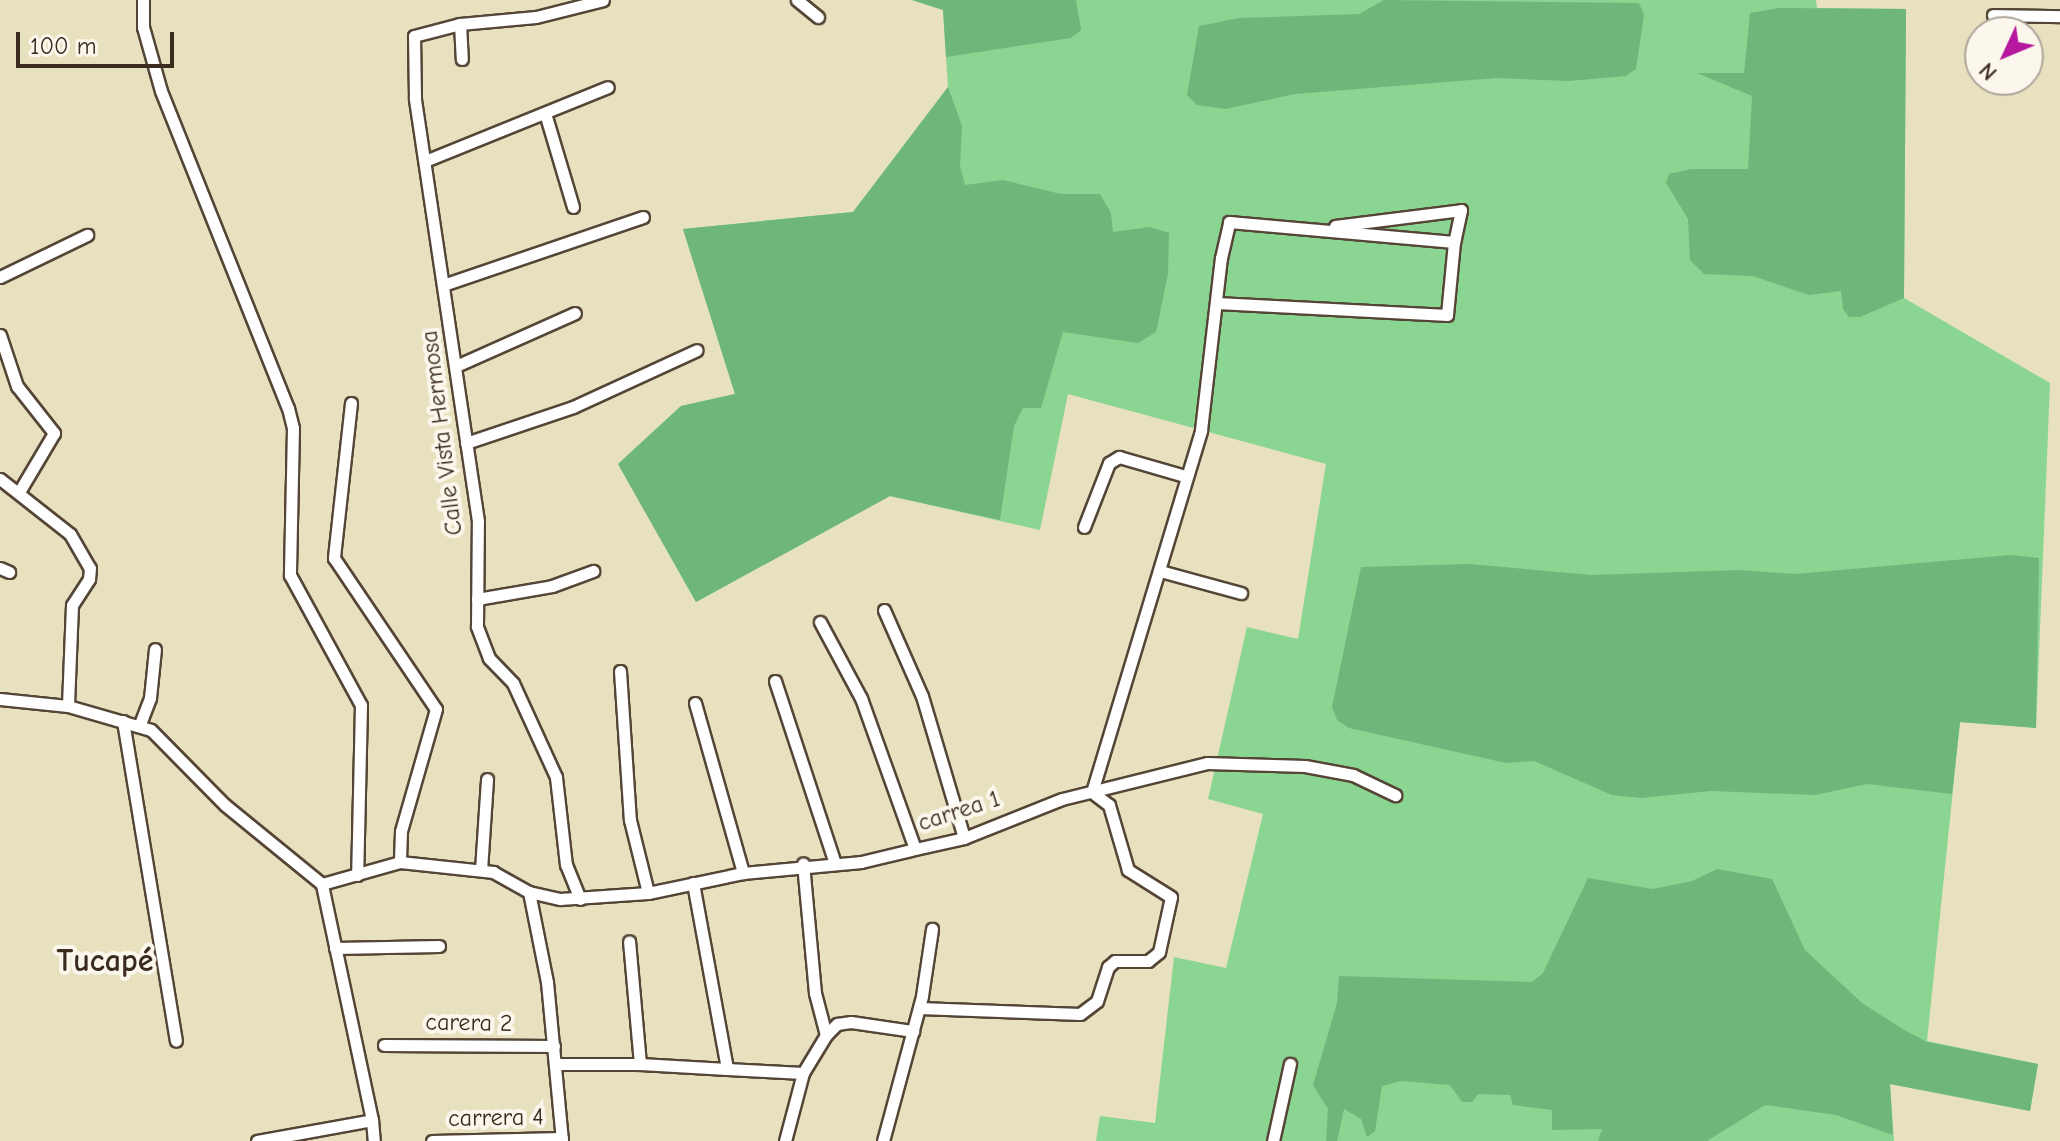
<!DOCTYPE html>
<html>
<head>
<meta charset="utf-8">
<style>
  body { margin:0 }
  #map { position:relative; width:2060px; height:1141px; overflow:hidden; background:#e7e1bf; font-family:"Comic Neue",sans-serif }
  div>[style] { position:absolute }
  .green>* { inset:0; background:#8ad591 }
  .forest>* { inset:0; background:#6fb67b }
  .roads { filter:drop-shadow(2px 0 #554536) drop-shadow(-2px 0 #554536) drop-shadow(0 2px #554536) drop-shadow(0 -2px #554536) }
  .minor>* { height:11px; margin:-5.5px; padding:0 5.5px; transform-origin:5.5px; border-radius:5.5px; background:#fff }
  span { translate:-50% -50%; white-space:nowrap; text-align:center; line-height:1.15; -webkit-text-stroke:8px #fbf7ec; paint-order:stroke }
  .street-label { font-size:24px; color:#3b2a1e }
  .district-label { font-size:32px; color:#3b2a1e; font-weight:700 }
  .north { position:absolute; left:1964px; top:16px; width:80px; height:80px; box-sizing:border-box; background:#fbf7ec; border:2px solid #aea59a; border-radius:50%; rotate:226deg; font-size:22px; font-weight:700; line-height:32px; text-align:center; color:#3b2a1e }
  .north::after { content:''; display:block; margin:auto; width:28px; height:36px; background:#b5179e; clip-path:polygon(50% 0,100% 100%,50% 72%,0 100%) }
  .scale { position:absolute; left:16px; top:32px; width:158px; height:36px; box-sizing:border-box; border:4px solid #3b2a1e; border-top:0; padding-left:10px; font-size:24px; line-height:28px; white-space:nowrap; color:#3b2a1e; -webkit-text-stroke:6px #fbf7ec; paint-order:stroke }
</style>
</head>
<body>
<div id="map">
  <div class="green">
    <i style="clip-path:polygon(912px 0,1816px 0,1817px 8px,1906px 9px,1904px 298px,2050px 383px,2036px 728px,1960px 722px,1927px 1041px,2038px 1064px,2030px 1111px,1890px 1084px,1894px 1141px,1096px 1141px,1100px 1116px,1155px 1123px,1174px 957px,1226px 968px,1263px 814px,1208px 799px,1247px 627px,1298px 639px,1326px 464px,1068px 394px,1040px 530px,890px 496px,696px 602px,618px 464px,681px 406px,735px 394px,683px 229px,853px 212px,948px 87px,943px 10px)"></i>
  </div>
  <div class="forest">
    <i style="clip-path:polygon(912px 0,1076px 0,1081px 30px,1071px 38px,946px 57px,943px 10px)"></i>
    <i style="clip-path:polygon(1384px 0,1639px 3px,1644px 15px,1636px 69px,1626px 76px,1569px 81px,1496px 78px,1295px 94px,1225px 109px,1197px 105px,1187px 95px,1199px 26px,1239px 18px,1359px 14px)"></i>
    <i style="clip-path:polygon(1779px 8px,1906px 9px,1904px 298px,1860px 317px,1849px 317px,1843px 309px,1841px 291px,1809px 295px,1753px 276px,1704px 274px,1690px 260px,1688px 219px,1666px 183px,1669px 174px,1691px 169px,1748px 169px,1752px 96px,1697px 73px,1744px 73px,1750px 13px)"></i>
    <i style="clip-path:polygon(948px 87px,962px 126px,960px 166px,965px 185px,1003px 180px,1061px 194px,1100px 194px,1111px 213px,1113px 232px,1150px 227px,1169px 233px,1168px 274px,1156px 332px,1138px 343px,1063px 332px,1041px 408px,1023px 408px,1014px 426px,1000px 520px,890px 496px,696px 602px,618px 464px,681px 406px,735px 394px,683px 229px,853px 212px)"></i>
    <i style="clip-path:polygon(2011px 555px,2039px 558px,2036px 728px,1960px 722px,1952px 794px,1867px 784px,1815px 795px,1711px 791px,1641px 798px,1612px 795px,1534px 761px,1506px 763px,1349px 728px,1337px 720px,1332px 707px,1361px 567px,1469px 564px,1592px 575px,1740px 570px,1795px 574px)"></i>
    <i style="clip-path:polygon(1717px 869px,1772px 879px,1805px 950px,1862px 1003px,1906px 1031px,1927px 1042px,2038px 1064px,2030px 1111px,1890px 1084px,1893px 1135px,1836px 1115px,1765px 1105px,1707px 1141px,1598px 1141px,1602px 1129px,1552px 1130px,1552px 1110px,1513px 1105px,1510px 1095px,1478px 1094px,1472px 1102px,1462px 1102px,1450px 1085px,1401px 1081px,1382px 1086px,1375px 1131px,1367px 1137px,1361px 1119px,1344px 1109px,1337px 1141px,1326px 1141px,1328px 1109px,1313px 1085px,1337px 1003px,1339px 976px,1532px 982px,1543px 973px,1588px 878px,1653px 889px,1692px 881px)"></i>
  </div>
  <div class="roads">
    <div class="minor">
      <i style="left:143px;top:0;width:27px;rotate:90deg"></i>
      <i style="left:143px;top:27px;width:66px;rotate:74.3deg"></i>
      <i style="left:161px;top:91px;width:341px;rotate:68.2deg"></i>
      <i style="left:288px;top:408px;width:21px;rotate:76deg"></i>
      <i style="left:293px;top:428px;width:147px;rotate:91.2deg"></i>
      <i style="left:290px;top:575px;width:148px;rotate:61.4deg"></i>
      <i style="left:361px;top:705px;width:170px;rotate:91.3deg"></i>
      <i style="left:797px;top:0;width:27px;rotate:39deg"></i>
      <i style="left:1993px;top:15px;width:67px;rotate:0.9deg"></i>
      <i style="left:460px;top:24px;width:35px;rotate:87deg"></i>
      <i style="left:545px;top:113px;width:98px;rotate:73.4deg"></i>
      <i style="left:425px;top:161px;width:197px;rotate:-22deg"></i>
      <i style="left:1335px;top:226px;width:127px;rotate:-7.2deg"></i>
      <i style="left:1461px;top:210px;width:33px;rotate:102deg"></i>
      <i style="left:0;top:277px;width:97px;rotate:-25.8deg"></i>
      <i style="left:446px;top:284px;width:208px;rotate:-18.8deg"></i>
      <i style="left:0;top:335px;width:54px;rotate:71.6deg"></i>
      <i style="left:17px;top:386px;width:60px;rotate:51.8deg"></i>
      <i style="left:54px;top:433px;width:69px;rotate:120.7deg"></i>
      <i style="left:456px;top:366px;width:130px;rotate:-24deg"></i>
      <i style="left:351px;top:403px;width:156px;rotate:96.3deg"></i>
      <i style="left:334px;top:558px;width:182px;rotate:56deg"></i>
      <i style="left:436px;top:709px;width:127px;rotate:106deg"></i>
      <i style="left:401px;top:831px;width:31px;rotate:92deg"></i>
      <i style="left:466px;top:443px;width:113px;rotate:-18.6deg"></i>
      <i style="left:573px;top:407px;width:136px;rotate:-24.7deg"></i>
      <i style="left:0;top:479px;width:89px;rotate:38.2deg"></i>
      <i style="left:70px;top:534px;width:39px;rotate:60deg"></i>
      <i style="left:90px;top:568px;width:11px;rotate:95deg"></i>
      <i style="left:89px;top:579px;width:31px;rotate:123deg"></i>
      <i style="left:72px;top:605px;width:101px;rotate:92.3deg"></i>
      <i style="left:1084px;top:527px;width:69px;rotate:-68.7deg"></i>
      <i style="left:1109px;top:463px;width:12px;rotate:-31deg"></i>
      <i style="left:1119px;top:457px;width:69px;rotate:16.1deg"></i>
      <i style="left:0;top:568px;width:10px;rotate:24deg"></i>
      <i style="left:1160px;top:571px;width:84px;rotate:15.2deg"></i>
      <i style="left:477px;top:599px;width:76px;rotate:-9.8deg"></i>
      <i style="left:552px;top:586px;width:44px;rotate:-20.1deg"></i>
      <i style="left:884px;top:610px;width:94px;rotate:66.2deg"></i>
      <i style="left:922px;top:696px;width:148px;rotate:73.5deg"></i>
      <i style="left:820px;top:622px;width:86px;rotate:61.7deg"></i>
      <i style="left:861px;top:698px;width:160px;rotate:70.3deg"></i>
      <i style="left:620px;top:671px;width:149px;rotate:86.2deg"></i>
      <i style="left:630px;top:820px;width:75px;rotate:76.1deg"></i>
      <i style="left:775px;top:681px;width:192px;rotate:71.8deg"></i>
      <i style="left:0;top:699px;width:68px;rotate:5.9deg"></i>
      <i style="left:68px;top:706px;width:86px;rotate:16.1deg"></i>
      <i style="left:151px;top:730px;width:105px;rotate:45.4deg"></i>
      <i style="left:225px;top:805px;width:125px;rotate:39.2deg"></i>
      <i style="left:322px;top:884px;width:81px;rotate:-15.8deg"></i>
      <i style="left:400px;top:862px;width:94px;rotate:6.1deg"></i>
      <i style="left:493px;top:872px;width:41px;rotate:29.1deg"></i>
      <i style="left:529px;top:892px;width:32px;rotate:13deg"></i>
      <i style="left:560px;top:899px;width:88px;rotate:-3.9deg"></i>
      <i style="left:648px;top:893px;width:97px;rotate:-11.9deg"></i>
      <i style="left:743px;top:873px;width:119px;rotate:-5.3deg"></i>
      <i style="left:861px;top:862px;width:51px;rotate:-13.5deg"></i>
      <i style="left:911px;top:850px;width:54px;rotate:-12.8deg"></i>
      <i style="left:964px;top:838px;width:105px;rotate:-21.7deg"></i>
      <i style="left:1062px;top:799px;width:149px;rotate:-13.9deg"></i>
      <i style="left:1207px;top:763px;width:98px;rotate:1.8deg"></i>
      <i style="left:1305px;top:766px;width:49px;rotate:10.6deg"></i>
      <i style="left:1353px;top:775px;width:47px;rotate:25.5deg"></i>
      <i style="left:695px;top:703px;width:177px;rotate:74.2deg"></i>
      <i style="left:123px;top:721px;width:324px;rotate:80.6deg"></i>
      <i style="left:140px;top:724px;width:28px;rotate:-69deg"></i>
      <i style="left:150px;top:698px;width:49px;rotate:-84.2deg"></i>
      <i style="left:481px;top:870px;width:91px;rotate:-86.2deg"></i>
      <i style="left:693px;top:883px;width:189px;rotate:79.6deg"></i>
      <i style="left:727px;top:1069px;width:76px;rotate:3deg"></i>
      <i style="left:529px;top:892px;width:92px;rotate:78.7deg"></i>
      <i style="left:547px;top:982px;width:160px;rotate:84.6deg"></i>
      <i style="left:580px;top:899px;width:37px;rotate:-112deg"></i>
      <i style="left:566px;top:865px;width:89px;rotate:-96.5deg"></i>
      <i style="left:556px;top:777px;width:103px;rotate:-114.6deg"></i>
      <i style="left:513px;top:683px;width:35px;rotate:-134deg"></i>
      <i style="left:489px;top:658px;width:34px;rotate:-111deg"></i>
      <i style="left:477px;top:626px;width:105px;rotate:-89.5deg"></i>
      <i style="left:478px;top:521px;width:428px;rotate:-98.5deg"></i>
      <i style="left:415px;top:98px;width:62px;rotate:-90.9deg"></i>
      <i style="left:414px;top:36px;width:48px;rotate:-14.6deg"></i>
      <i style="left:460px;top:24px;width:76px;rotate:-5.3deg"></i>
      <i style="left:536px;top:17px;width:69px;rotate:-14.2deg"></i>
      <i style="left:335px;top:948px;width:104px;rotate:-1.1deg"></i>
      <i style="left:919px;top:1008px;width:161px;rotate:2.1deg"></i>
      <i style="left:1080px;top:1014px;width:21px;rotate:-37deg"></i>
      <i style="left:1097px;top:1001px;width:36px;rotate:-72deg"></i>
      <i style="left:1108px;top:967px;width:9px;rotate:-41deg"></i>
      <i style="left:1115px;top:961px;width:33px"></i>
      <i style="left:1148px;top:961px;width:14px;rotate:-39deg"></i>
      <i style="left:1159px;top:952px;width:56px;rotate:-77.7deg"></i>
      <i style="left:1171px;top:897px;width:51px;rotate:-147.9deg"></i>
      <i style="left:1128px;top:870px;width:68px;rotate:-106.3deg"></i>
      <i style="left:1109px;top:805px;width:21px;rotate:-143deg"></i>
      <i style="left:1092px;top:792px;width:378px;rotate:-73.2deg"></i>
      <i style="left:1201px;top:430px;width:173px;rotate:-83.4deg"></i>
      <i style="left:1221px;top:258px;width:37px;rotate:-77deg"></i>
      <i style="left:1229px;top:222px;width:226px;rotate:5.1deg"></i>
      <i style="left:1454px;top:242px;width:73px;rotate:95.5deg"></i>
      <i style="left:1447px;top:315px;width:230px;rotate:-177deg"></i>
      <i style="left:826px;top:1035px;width:16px;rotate:-45deg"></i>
      <i style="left:837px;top:1024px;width:14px;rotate:-8deg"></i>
      <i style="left:851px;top:1022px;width:63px;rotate:8.3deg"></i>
      <i style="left:384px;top:1045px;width:170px;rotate:0.3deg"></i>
      <i style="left:556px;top:1064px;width:84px"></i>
      <i style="left:640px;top:1064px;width:123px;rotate:-95.1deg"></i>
      <i style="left:640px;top:1064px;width:87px;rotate:3.3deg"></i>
      <i style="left:372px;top:1120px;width:21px;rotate:85deg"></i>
      <i style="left:257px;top:1141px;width:117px;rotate:-10.3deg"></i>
      <i style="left:372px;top:1120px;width:241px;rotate:-102deg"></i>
      <i style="left:432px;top:1141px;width:130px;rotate:-1.3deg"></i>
      <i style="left:785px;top:1141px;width:70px;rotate:-75.2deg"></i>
      <i style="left:803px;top:1073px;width:44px;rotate:-58.8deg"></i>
      <i style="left:826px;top:1035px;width:43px;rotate:-104.7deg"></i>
      <i style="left:815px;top:993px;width:130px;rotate:-95.3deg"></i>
      <i style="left:883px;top:1141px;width:150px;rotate:-74.9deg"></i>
      <i style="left:922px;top:996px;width:68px;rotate:-81.5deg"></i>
      <i style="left:1273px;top:1141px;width:79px;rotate:-77.6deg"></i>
    </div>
  </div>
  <div class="street-label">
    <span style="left:442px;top:433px;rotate:-97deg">Calle Vista Hermosa</span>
    <span style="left:959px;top:811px;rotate:-18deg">carrea 1</span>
    <span style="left:469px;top:1023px;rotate:1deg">carera 2</span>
    <span style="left:496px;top:1118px;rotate:-1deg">carrera 4</span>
  </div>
  <div class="district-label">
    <span style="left:105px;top:961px">Tucapé</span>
  </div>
  <div class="north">N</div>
  <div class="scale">100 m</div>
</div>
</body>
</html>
